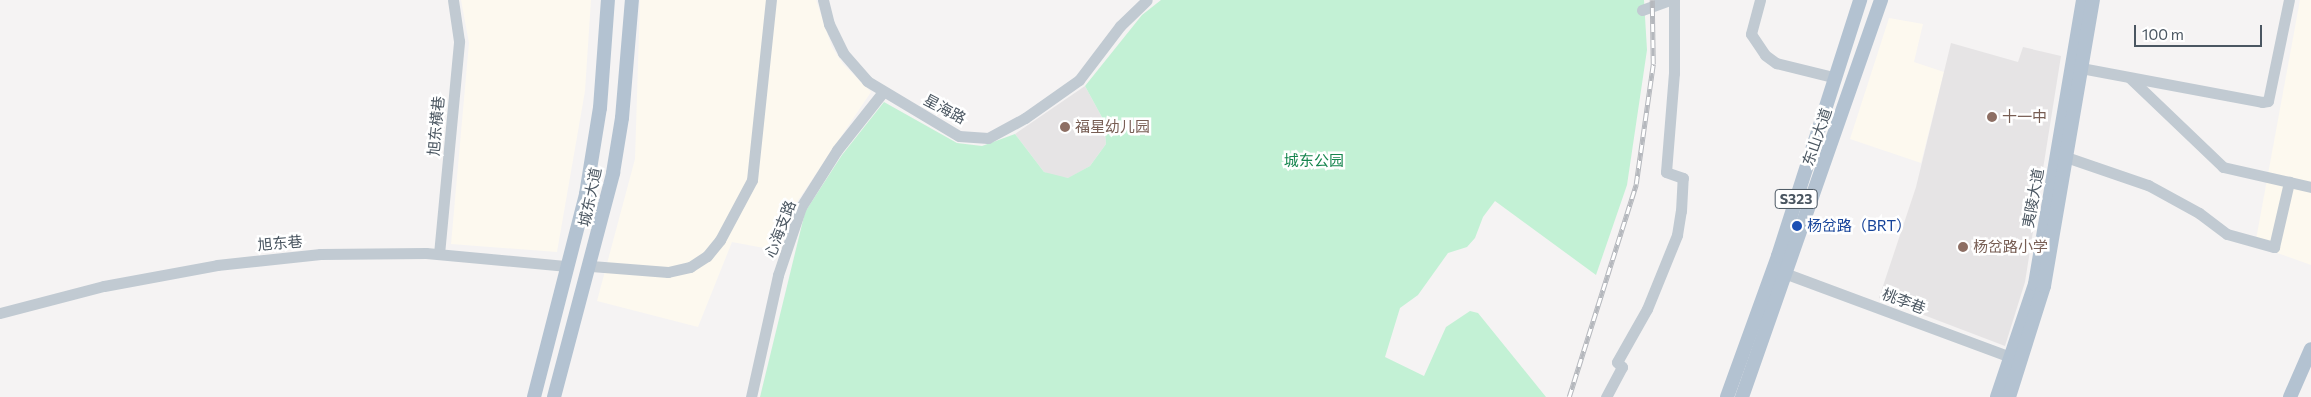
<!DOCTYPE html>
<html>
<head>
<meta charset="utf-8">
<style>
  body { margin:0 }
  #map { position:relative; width:2311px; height:397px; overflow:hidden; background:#f5f3f3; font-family:Commissioner,"Noto Sans SC",sans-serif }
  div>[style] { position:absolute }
  .commercial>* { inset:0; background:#fdf9ef }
  .education>* { inset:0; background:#e6e4e5 }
  .green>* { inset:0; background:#c3f1d5 }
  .minor>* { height:11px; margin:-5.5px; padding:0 5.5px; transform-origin:5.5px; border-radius:5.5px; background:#c1cad2 }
  .major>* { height:14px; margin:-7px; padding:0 7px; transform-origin:7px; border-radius:7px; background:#b3c2d1 }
  .rail>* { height:4.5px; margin-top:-2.25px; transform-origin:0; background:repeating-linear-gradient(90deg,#fff 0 8px,#b5b8bd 0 16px); box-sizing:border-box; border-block:1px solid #b5b8bd }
  .dots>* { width:14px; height:14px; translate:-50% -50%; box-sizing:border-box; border:2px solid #fff; border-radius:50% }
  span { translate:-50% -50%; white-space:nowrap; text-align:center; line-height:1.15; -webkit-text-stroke:5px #fff; paint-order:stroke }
  .shield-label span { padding:1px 4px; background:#fff; border:1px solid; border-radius:4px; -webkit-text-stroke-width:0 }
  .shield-label { font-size:14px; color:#4a5661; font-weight:700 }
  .street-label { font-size:15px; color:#4a5661 }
  .education-label { font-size:15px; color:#785e54 }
  .left { translate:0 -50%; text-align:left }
  .park-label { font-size:15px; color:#17864f }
  .transit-label { font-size:15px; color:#164399 }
  .scale { position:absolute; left:2134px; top:25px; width:128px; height:22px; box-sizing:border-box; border:2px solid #4a5661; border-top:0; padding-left:6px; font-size:15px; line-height:18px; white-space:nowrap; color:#4a5661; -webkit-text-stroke:4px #fff; paint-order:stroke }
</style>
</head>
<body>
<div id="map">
  <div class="commercial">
    <i style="clip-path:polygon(461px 0,591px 0,585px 91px,557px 252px,451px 244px,469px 43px)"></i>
    <i style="clip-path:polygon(640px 0,816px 0,832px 47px,843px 64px,871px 92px,795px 205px,780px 251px,732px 242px,698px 327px,597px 301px,635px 159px)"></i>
    <i style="clip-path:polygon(2300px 0,2311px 0,2311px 265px,2255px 245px)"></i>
    <i style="clip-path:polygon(1889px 18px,1923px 24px,1914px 62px,1944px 72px,1921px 163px,1850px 139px)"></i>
  </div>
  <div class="education">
    <i style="clip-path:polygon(1951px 43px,2018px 62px,2023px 47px,2061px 56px,2025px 282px,2005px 346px,1879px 298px,1916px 187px)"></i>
    <i style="clip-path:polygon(1085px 86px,1104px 121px,1106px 144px,1090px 166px,1069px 178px,1057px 177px,1044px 172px,1015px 134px)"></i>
  </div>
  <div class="green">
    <i style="clip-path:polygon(1161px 0,1644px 0,1647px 50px,1627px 185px,1596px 275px,1495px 201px,1483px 217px,1475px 238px,1467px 247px,1448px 253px,1418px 295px,1400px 308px,1385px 357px,1424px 376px,1446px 327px,1470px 311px,1478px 313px,1546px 397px,760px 397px,805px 212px,842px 155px,884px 102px,957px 143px,982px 146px,1015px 134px,1044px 172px,1068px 178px,1090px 166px,1106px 144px,1104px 121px,1085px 86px,1142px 15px)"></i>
  </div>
  <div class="minor">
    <i style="left:823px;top:0;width:25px;rotate:76deg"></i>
    <i style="left:829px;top:24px;width:32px;rotate:64deg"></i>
    <i style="left:843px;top:53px;width:37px;rotate:49deg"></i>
    <i style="left:867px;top:81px;width:107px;rotate:30.9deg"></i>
    <i style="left:959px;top:136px;width:29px;rotate:4deg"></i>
    <i style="left:988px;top:138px;width:42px;rotate:-28.4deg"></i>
    <i style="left:1025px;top:118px;width:66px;rotate:-35.1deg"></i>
    <i style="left:1079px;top:80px;width:68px;rotate:-52.8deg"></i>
    <i style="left:1120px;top:26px;width:37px;rotate:-44deg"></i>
    <i style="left:1760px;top:0;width:35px;rotate:105deg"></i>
    <i style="left:1751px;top:34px;width:25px;rotate:56deg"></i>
    <i style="left:1765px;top:55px;width:14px;rotate:36deg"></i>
    <i style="left:1776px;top:63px;width:59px;rotate:13.8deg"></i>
    <i style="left:1642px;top:10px;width:30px;rotate:-20deg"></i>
    <i style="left:2081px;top:68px;width:184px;rotate:10.6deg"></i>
    <i style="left:2262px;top:102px;width:6px;rotate:-9deg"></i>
    <i style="left:2268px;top:101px;width:103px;rotate:-78.3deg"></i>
    <i style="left:2130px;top:78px;width:129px;rotate:43.7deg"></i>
    <i style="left:2223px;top:167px;width:90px;rotate:12.8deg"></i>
    <i style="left:2066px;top:157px;width:87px;rotate:18.9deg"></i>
    <i style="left:2148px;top:185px;width:58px;rotate:28.8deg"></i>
    <i style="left:2199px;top:213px;width:35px;rotate:37deg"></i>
    <i style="left:2227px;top:234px;width:49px;rotate:15.5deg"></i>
    <i style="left:2274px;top:247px;width:67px;rotate:-77deg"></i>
    <i style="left:439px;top:254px;width:214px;rotate:-84.6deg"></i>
    <i style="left:459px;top:41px;width:41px;rotate:-98.3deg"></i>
    <i style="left:591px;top:266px;width:77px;rotate:4.5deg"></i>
    <i style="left:668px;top:272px;width:23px;rotate:-13deg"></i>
    <i style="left:690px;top:267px;width:20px;rotate:-33deg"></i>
    <i style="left:707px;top:256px;width:21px;rotate:-51deg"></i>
    <i style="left:720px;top:240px;width:68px;rotate:-61.9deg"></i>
    <i style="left:752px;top:180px;width:181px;rotate:-84deg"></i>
    <i style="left:1787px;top:274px;width:238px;rotate:20.4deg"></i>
    <i style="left:0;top:313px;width:107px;rotate:-14.6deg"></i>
    <i style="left:104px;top:286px;width:115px;rotate:-10.5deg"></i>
    <i style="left:217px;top:265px;width:104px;rotate:-6.1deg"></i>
    <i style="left:320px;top:254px;width:106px;rotate:-0.5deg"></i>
    <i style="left:426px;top:253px;width:142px;rotate:5.3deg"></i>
    <i style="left:751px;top:397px;width:125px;rotate:-77.5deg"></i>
    <i style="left:778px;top:275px;width:72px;rotate:-71.3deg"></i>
    <i style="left:801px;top:207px;width:67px;rotate:-57.7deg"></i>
    <i style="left:837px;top:150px;width:74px;rotate:-51.6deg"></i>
    <i style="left:1606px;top:397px;width:34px;rotate:-62deg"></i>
    <i style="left:1622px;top:367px;width:7px;rotate:-135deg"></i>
    <i style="left:1617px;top:362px;width:61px;rotate:-60.5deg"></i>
    <i style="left:1647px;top:309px;width:80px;rotate:-67.9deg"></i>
    <i style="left:1677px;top:235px;width:24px;rotate:-81deg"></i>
    <i style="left:1681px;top:211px;width:33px;rotate:-87deg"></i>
    <i style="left:1683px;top:178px;width:18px;rotate:-161deg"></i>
    <i style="left:1666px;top:172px;width:99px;rotate:-85.4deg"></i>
    <i style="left:1674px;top:73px;width:73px;rotate:-90deg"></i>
  </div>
  <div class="major">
    <i style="left:534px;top:397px;width:210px;rotate:-75.6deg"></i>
    <i style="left:586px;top:194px;width:87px;rotate:-80.8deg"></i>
    <i style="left:600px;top:108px;width:108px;rotate:-85.8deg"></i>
    <i style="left:554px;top:397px;width:232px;rotate:-75.2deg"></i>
    <i style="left:613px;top:173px;width:56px;rotate:-80.7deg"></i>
    <i style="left:622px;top:118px;width:118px;rotate:-85.2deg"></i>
    <i style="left:1727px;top:397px;width:150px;rotate:-70.1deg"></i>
    <i style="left:1778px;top:256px;width:269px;rotate:-72.2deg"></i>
    <i style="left:1742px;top:397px;width:421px;rotate:-70.7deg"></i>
    <i style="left:1997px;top:397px;width:119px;rotate:-71.4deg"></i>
    <i style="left:2035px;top:284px;width:288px;rotate:-80.4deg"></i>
    <i style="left:2009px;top:397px;width:116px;rotate:-72.5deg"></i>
    <i style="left:2044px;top:286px;width:290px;rotate:-80.3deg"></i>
    <i style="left:2290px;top:397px;width:52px;rotate:-66.4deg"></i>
  </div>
  <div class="rail">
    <i style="left:1569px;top:397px;width:223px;rotate:-72.5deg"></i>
    <i style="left:1636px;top:184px;width:121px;rotate:-81.9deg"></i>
    <i style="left:1653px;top:64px;width:64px;rotate:-90.9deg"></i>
  </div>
  <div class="dots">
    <i style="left:1992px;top:117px;background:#8d6e63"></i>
    <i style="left:1065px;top:127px;background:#8d6e63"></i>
    <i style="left:1797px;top:226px;background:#1a4fb4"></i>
    <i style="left:1963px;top:247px;background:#8d6e63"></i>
  </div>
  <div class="shield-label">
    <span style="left:1796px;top:199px">S323</span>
  </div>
  <div class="street-label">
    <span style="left:945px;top:109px;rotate:28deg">星海路</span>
    <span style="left:436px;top:126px;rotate:-85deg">旭东横巷</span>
    <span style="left:1817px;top:137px;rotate:-71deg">东山大道</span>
    <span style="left:590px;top:197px;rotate:-78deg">城东大道</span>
    <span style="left:2033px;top:198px;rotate:-80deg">夷陵大道</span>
    <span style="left:780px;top:229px;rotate:-69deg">心海支路</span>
    <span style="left:280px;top:243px;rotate:-5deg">旭东巷</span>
    <span style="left:1904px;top:301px;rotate:21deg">桃李巷</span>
  </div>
  <div class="education-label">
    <span class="left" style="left:2002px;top:117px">十一中</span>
    <span class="left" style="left:1075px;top:127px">福星幼儿园</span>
    <span class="left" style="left:1973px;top:247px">杨岔路小学</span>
  </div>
  <div class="park-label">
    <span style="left:1314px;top:161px">城东公园</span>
  </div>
  <div class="transit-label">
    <span class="left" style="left:1807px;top:226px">杨岔路（BRT）</span>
  </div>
  <div class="scale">100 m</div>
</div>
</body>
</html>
